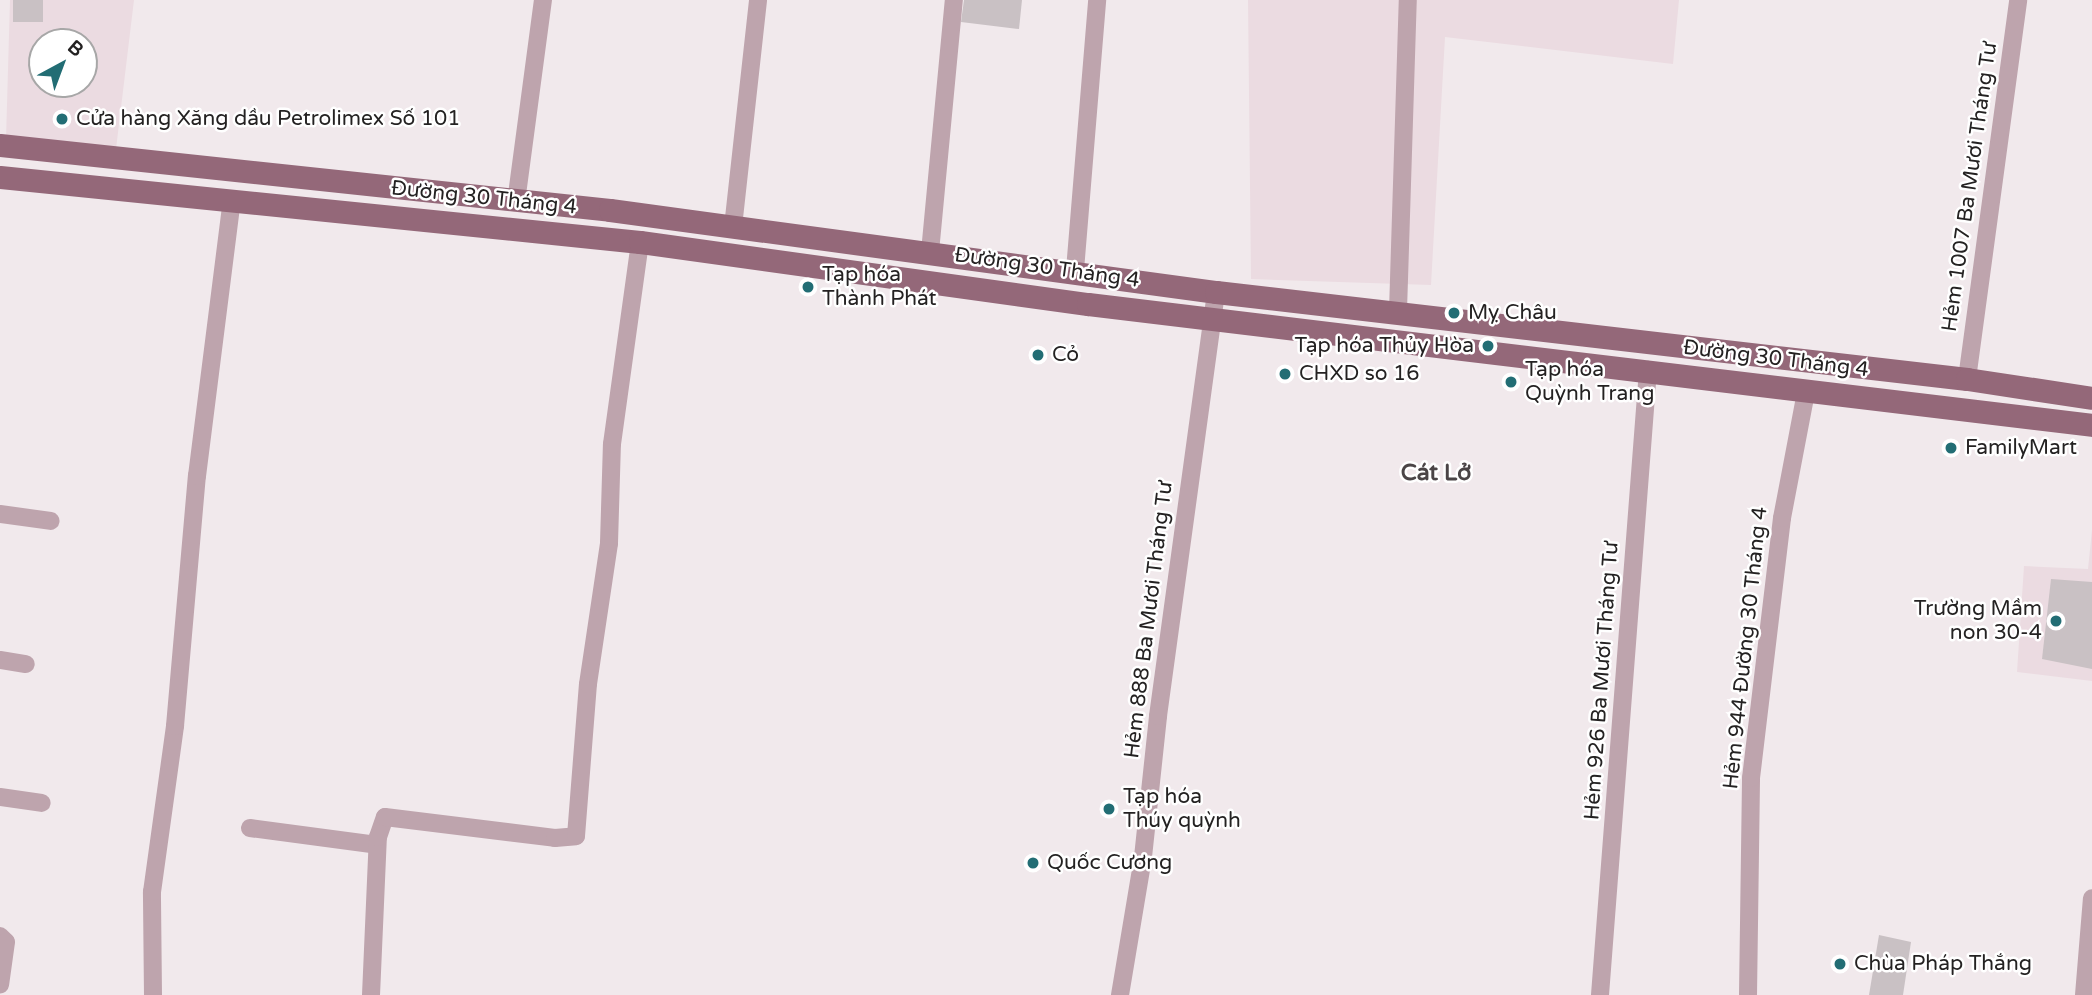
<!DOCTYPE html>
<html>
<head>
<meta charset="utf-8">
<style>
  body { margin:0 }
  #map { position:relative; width:2092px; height:995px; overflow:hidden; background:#f1e9ec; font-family:"Varela Round",sans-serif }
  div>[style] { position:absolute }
  .built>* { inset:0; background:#ebdbe1 }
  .building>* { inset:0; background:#c9c1c4; transform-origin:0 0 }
  .minor>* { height:18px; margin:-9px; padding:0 9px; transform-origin:9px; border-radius:9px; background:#bea4ad }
  .major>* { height:23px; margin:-11.5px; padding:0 11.5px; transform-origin:11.5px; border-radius:11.5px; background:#946879 }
  .dots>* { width:19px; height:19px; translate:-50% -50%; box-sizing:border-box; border:4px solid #fff; border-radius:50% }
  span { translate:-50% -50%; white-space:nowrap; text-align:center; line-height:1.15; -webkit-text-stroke:5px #fff; paint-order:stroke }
  .poi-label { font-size:21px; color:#242222 }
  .left { translate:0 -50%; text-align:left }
  .right { translate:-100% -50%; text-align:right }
  .street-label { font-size:21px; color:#242222 }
  .neighbourhood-label { font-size:23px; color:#4a4446; font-weight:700 }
  .north { position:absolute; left:28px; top:28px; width:70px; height:70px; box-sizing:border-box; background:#fff; border:2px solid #a7a7a7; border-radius:50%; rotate:41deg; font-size:19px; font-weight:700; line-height:28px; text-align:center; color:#242222 }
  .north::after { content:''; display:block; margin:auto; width:24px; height:32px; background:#226d74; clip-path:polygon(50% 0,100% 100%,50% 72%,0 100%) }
</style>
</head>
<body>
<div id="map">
  <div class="built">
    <i style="clip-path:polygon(evenodd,10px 0,134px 0,116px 149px,6px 139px,10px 0,42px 42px,84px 42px,84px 84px,42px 84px,42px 42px)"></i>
    <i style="clip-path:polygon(1248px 0,1679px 0,1673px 64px,1445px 37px,1431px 285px,1251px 279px)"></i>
    <i style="clip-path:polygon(2092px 530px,2092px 681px,2017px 672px,2024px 566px,2088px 569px)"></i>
  </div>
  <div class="building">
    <i style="left:13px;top:0;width:30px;height:22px"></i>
    <i style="clip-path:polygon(964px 0,1022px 0,1019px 29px,961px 22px)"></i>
    <i style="clip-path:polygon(2051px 579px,2092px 582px,2092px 669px,2042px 659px)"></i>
    <i style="clip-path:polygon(1879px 935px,1911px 942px,1903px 995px,1869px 995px)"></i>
  </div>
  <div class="minor">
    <i style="left:516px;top:202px;width:204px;rotate:-82.4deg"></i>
    <i style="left:733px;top:227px;width:228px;rotate:-83.7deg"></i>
    <i style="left:930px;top:252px;width:253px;rotate:-84.6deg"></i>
    <i style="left:1075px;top:270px;width:271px;rotate:-85.3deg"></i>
    <i style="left:1398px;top:311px;width:311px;rotate:-88.2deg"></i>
    <i style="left:1967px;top:379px;width:382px;rotate:-82.3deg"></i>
    <i style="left:0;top:514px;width:51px;rotate:7.8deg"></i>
    <i style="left:0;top:660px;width:26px;rotate:9deg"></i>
    <i style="left:0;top:797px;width:42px;rotate:8.1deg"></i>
    <i style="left:250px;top:828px;width:128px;rotate:7.6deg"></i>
    <i style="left:0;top:936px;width:8px;rotate:45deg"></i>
    <i style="left:6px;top:942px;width:43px;rotate:97.9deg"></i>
    <i style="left:153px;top:995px;width:103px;rotate:-90.6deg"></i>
    <i style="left:152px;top:892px;width:168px;rotate:-82.1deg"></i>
    <i style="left:175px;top:726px;width:251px;rotate:-85deg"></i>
    <i style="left:197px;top:476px;width:279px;rotate:-82.8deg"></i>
    <i style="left:371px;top:995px;width:158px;rotate:-87.5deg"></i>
    <i style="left:378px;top:837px;width:21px;rotate:-71deg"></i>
    <i style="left:385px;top:817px;width:171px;rotate:7deg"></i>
    <i style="left:555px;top:838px;width:21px;rotate:-5deg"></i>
    <i style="left:576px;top:836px;width:152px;rotate:-85.5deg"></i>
    <i style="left:588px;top:684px;width:143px;rotate:-81.5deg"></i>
    <i style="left:609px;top:543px;width:99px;rotate:-88.3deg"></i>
    <i style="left:612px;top:444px;width:204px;rotate:-82.1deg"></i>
    <i style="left:1120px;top:995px;width:140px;rotate:-80.5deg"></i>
    <i style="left:1143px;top:857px;width:142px;rotate:-83.9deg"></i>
    <i style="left:1158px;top:716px;width:428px;rotate:-82.2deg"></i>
    <i style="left:1600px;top:995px;width:627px;rotate:-85.61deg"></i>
    <i style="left:1748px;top:995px;width:217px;rotate:-89.2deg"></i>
    <i style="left:1751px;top:778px;width:262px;rotate:-83.2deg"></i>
    <i style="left:1782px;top:518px;width:128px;rotate:-79.2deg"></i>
    <i style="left:2084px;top:995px;width:97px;rotate:-85.3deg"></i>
  </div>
  <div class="major">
    <i style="left:0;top:145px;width:613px;rotate:6.08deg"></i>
    <i style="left:610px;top:210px;width:612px;rotate:7.71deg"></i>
    <i style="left:1216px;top:292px;width:756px;rotate:6.61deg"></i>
    <i style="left:1967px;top:379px;width:126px;rotate:8.6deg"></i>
    <i style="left:0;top:177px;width:643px;rotate:5.8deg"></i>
    <i style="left:640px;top:242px;width:452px;rotate:7.9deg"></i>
    <i style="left:1088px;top:304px;width:1011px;rotate:6.87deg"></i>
  </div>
  <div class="dots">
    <i style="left:62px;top:119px;background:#226d74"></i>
    <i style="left:808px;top:287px;background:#226d74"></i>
    <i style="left:1454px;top:313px;background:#226d74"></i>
    <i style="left:1488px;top:346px;background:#226d74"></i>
    <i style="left:1038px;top:355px;background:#226d74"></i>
    <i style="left:1285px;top:374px;background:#226d74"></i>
    <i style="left:1511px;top:382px;background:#226d74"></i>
    <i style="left:1951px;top:448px;background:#226d74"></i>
    <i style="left:2056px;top:621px;background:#226d74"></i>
    <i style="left:1109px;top:809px;background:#226d74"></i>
    <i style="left:1033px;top:863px;background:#226d74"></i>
    <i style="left:1840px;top:964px;background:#226d74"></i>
  </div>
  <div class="poi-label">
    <span class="left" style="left:76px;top:119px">Cửa hàng Xăng dầu Petrolimex Số 101</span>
    <span class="left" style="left:822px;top:287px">Tạp hóa<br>Thành Phát</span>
    <span class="left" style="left:1468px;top:313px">Mỵ Châu</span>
    <span class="right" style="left:1474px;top:346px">Tạp hóa Thủy Hòa</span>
    <span class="left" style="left:1052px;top:355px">Cỏ</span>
    <span class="left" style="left:1525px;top:382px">Tạp hóa<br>Quỳnh Trang</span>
    <span class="left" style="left:1299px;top:374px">CHXD so 16</span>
    <span class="left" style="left:1965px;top:448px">FamilyMart</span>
    <span class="right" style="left:2042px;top:621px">Trường Mầm<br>non 30-4</span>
    <span class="left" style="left:1123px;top:809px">Tạp hóa<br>Thúy quỳnh</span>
    <span class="left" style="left:1047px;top:863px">Quốc Cương</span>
    <span class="left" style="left:1854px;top:964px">Chùa Pháp Thắng</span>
  </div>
  <div class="street-label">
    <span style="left:1970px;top:187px;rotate:-82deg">Hẻm 1007 Ba Mươi Tháng Tư</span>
    <span style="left:484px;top:198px;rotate:6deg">Đường 30 Tháng 4</span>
    <span style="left:1047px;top:268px;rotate:8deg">Đường 30 Tháng 4</span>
    <span style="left:1776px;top:359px;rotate:7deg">Đường 30 Tháng 4</span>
    <span style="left:1149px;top:620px;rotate:-83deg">Hẻm 888 Ba Mươi Tháng Tư</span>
    <span style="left:1746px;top:648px;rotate:-84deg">Hẻm 944 Đường 30 Tháng 4</span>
    <span style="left:1602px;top:681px;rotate:-86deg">Hẻm 926 Ba Mươi Tháng Tư</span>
  </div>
  <div class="neighbourhood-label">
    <span style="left:1436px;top:473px">Cát Lở</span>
  </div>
  <div class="north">B</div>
</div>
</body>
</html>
